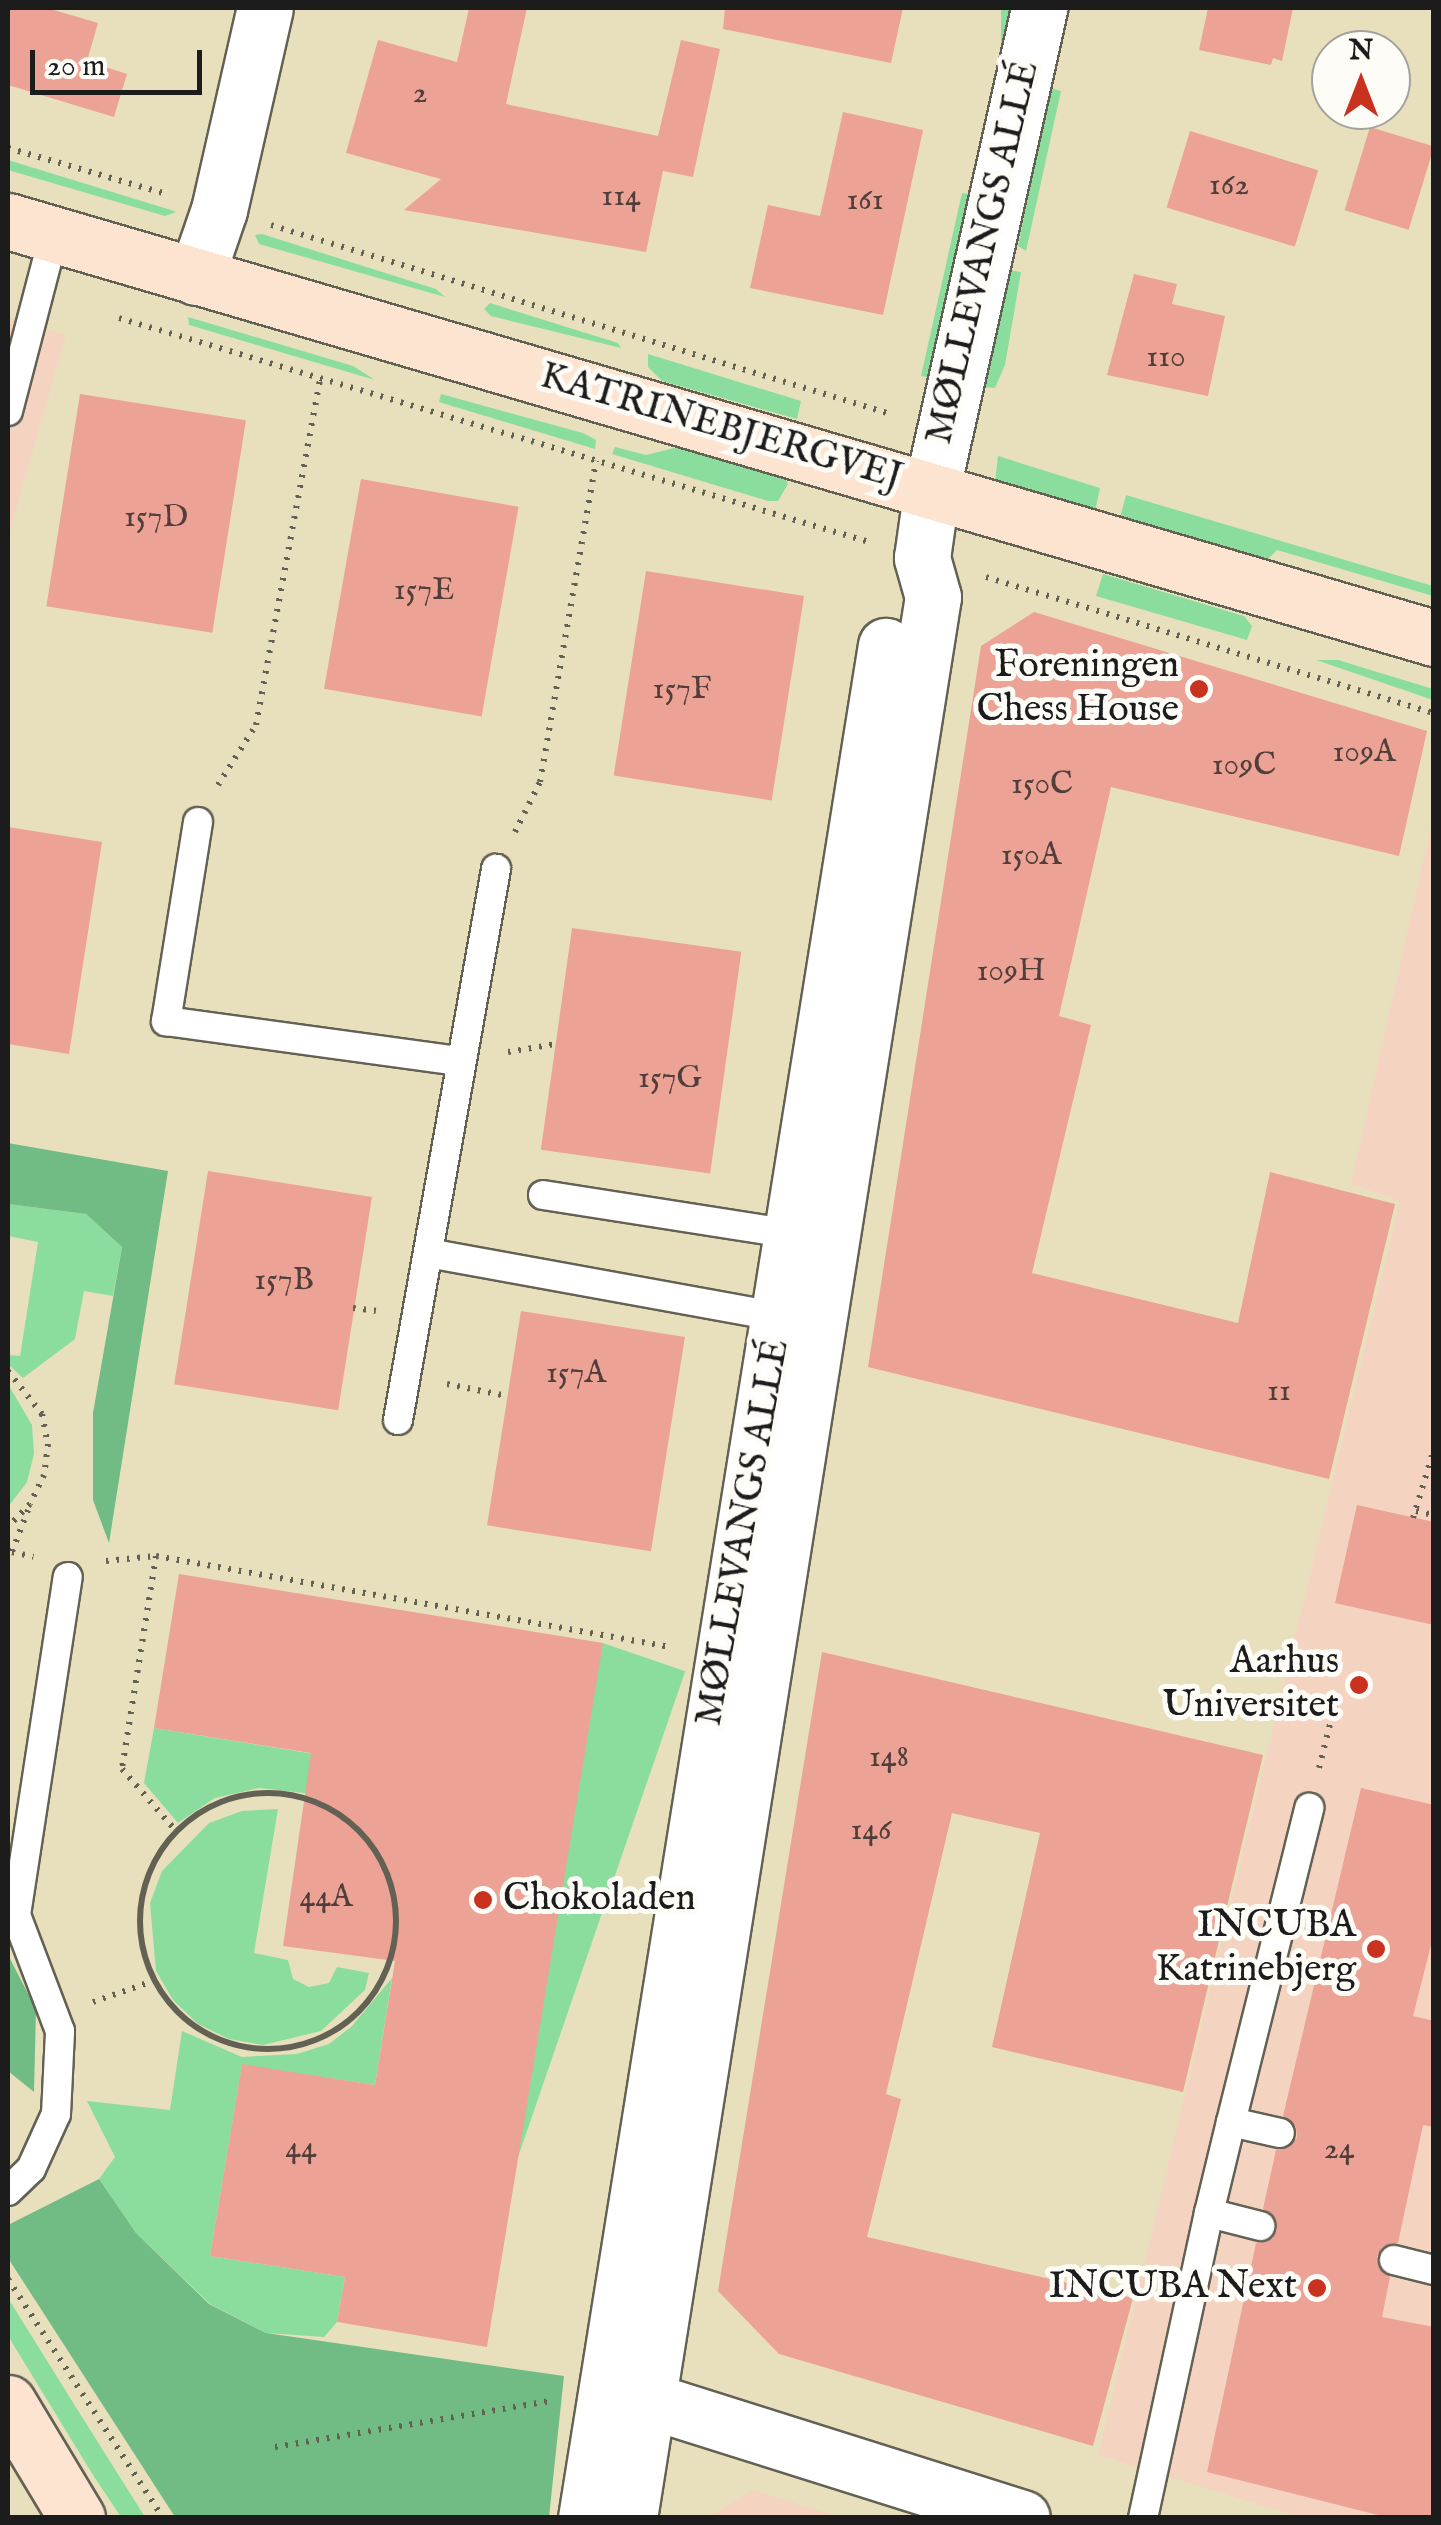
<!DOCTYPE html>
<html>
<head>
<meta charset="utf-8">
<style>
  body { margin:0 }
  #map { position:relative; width:1441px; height:2525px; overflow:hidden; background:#e8e0bc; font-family:"IM FELL English",serif }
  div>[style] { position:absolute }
  .built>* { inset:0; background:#f4d3c1 }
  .green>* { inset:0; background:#8bdd9d; transform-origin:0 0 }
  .forest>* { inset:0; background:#70bc84 }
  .building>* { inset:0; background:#eca295; transform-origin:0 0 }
  .path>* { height:6px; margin-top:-3px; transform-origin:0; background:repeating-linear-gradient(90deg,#636154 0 2.5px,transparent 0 10.5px) }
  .path>.ring { margin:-3px; padding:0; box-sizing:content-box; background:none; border:6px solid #636154; border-radius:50% }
  .roads { filter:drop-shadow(2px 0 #636154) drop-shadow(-2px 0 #636154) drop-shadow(0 2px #636154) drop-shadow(0 -2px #636154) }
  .lane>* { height:28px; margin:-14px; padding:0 14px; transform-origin:14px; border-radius:14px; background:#fff }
  .street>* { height:55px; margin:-27.5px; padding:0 27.5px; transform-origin:27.5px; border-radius:27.5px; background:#fff }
  .secondary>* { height:55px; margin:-27.5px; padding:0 27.5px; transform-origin:27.5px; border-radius:27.5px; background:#fde4d1 }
  .dots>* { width:28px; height:28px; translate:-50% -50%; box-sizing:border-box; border:5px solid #fdfcf7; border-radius:50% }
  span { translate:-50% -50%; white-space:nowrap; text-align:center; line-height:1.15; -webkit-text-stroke:10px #fdfcf7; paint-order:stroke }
  .number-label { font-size:32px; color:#503e3a }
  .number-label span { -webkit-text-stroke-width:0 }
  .street-label { font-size:38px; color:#1c1c1c }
  .poi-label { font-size:38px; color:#1c1c1c }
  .right { translate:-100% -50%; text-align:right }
  .left { translate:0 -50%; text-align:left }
  .frame { position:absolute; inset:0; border:10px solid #1c1c1c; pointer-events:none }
  .north { position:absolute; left:1311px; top:30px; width:100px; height:100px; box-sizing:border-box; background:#fdfcf7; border:2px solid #a3a29f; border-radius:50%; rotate:0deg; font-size:28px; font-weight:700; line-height:40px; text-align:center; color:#1c1c1c }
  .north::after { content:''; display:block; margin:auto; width:35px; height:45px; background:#c8321e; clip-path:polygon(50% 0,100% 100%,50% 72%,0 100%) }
  .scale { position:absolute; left:30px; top:50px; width:172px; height:45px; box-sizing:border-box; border:5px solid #1c1c1c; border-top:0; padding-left:12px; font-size:30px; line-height:35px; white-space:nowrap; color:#1c1c1c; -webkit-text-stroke:8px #fdfcf7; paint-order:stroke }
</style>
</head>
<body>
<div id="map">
  <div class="built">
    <i style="clip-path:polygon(8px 317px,66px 335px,8px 538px)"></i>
    <i style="clip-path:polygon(1433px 817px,1433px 2517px,1299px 2517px,1098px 2455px,1400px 1201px,1351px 1184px)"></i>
    <i style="clip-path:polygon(753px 2490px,840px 2517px,708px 2517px)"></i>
  </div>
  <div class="green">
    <i style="left:1001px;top:8px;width:12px;height:115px"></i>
    <i style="clip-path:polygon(1050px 88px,1061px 91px,1026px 251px,1018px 246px)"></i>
    <i style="clip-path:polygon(8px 160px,171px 210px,176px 212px,165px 216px,8px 170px)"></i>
    <i style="clip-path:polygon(962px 193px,973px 195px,939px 379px,921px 376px)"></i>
    <i style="clip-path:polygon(262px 234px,436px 289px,445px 297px,259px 244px,255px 235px)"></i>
    <i style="clip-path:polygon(1009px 270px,1021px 272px,1005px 365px,995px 388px,983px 387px)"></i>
    <i style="clip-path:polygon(490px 303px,618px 343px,621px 348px,491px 316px,484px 309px)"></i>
    <i style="clip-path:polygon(188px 317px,353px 366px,375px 380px,189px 325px)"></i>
    <i style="clip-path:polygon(648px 354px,801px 401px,797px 419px,662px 381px,648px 367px)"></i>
    <i style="clip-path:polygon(441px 394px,583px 433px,596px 440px,595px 449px,439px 402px)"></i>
    <i style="clip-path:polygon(615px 447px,646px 455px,678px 447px,784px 476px,788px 484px,778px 501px,768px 501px,612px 454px)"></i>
    <i style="clip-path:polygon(998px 456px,1100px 488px,1095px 511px,995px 482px)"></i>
    <i style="clip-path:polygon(1126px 495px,1433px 586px,1433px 596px,1277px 550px,1264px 563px,1120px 518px)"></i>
    <i style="clip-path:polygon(1103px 574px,1244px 616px,1252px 626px,1247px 640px,1096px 596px)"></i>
    <i style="clip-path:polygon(1316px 660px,1338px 660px,1433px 689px,1433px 700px)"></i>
    <i style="clip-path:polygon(8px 1204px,86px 1214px,122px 1247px,113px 1296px,84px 1291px,75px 1339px,23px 1378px,8px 1364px,8px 1355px,20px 1356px,38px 1242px,8px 1236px)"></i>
    <i style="clip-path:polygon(8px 1384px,32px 1425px,34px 1454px,27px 1482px,8px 1507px)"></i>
    <i style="left:603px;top:1643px;width:87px;height:663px;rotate:19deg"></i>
    <i style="clip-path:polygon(154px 1728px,426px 1772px,341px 1808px,304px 1793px,259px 1788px,215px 1798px,178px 1823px,144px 1783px)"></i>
    <i style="clip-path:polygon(278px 1809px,254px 1953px,288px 1960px,293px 1979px,309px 1987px,329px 1983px,337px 1967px,369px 1973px,365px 1990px,321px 2031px,263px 2045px,229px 2039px,198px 2024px,173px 2000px,156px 1971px,150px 1903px,162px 1871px,209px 1823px,242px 1811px)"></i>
    <i style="clip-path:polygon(392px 1978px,375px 2085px,242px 2065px,210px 2256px,345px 2277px,337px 2322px,324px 2337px,266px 2333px,210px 2304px,136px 2233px,99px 2179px,115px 2157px,87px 2101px,170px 2110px,182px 2031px,242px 2057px,297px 2054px,329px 2044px,351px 2027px)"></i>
    <i style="clip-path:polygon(8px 2298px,77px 2409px,145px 2517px,121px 2517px,93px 2475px,8px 2336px)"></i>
  </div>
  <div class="forest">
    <i style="clip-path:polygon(8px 1143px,168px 1171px,109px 1543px,93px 1500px,93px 1413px,122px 1247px,86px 1214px,8px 1204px)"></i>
    <i style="clip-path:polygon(8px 1955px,36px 2009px,34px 2092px,8px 2071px)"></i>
    <i style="clip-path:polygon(99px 2179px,136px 2233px,209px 2304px,266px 2333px,564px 2376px,549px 2517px,175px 2517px,8px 2258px,8px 2225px)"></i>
  </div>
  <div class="building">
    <i style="clip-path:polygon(8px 8px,47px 8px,98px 23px,87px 61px,127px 74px,114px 117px,8px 85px)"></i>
    <i style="clip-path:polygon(469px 8px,527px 8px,506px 104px,658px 136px,681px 40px,720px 49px,693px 177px,663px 171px,646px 252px,404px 210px,441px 179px,346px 153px,378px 40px,457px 62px)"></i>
    <i style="clip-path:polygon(725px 8px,903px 8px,891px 63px,723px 29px)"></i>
    <i style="clip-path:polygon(1208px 8px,1293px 8px,1282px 61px,1273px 58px,1271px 65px,1199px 50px)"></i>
    <i style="clip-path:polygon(843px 112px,923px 130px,883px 315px,750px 288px,768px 205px,820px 216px)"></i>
    <i style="left:1370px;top:127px;width:67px;height:87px;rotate:17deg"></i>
    <i style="left:1190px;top:131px;width:134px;height:80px;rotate:17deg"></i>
    <i style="clip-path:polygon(1134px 274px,1177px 284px,1172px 304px,1225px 316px,1208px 396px,1107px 375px)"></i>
    <i style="left:80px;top:394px;width:168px;height:215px;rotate:9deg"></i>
    <i style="left:361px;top:479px;width:160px;height:213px;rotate:10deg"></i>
    <i style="left:646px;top:571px;width:160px;height:207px;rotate:9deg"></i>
    <i style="clip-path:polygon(1034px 612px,1427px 731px,1399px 856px,1111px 787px,1059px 1016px,1091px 1025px,1032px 1273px,1238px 1323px,1270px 1172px,1395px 1204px,1329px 1479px,868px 1367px,981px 646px)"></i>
    <i style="clip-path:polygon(8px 827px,102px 842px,69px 1054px,8px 1044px)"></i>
    <i style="left:572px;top:928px;width:171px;height:224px;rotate:8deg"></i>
    <i style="left:208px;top:1171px;width:166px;height:216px;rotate:9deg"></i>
    <i style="left:521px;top:1311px;width:166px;height:217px;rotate:9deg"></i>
    <i style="clip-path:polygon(1357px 1505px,1434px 1522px,1434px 1625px,1335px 1603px)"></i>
    <i style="clip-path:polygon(179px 1574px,603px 1643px,487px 2347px,337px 2322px,345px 2277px,210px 2256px,242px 2064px,375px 2085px,395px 1961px,283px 1946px,311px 1753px,154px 1728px)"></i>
    <i style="clip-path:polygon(822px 1652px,1263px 1755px,1183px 2092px,992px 2047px,1040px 1833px,952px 1813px,886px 2094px,901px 2099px,867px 2237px,1133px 2298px,1093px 2446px,779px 2354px,718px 2291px)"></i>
    <i style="clip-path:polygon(1361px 1788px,1434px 1805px,1434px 1933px,1413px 2016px,1434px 2021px,1434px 2127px,1423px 2125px,1398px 2243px,1382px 2247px,1377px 2257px,1390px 2277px,1382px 2317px,1434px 2327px,1434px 2518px,1390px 2518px,1207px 2472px,1256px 2243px,1272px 2239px,1277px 2229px,1263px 2209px,1276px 2150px,1297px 2138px,1296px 2127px,1283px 2116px)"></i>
  </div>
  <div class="path">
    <i style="left:8px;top:148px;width:161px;rotate:16.2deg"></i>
    <i style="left:271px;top:225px;width:647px;rotate:16.98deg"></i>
    <i style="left:119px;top:318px;width:783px;rotate:16.63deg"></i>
    <i style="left:986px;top:577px;width:468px;rotate:16.9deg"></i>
    <i style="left:218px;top:785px;width:71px;rotate:-57.7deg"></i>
    <i style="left:256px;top:725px;width:353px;rotate:-79.5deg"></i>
    <i style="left:515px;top:832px;width:56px;rotate:-63.4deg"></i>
    <i style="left:540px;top:782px;width:326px;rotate:-80.1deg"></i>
    <i style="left:508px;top:1052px;width:49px;rotate:-9.5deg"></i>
    <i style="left:353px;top:1308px;width:23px;rotate:7deg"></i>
    <i style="left:8px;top:1371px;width:55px;rotate:51.7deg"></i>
    <i style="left:42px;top:1414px;width:31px;rotate:79deg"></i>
    <i style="left:48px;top:1444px;width:31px;rotate:97deg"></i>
    <i style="left:44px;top:1475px;width:32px;rotate:116deg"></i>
    <i style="left:30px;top:1504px;width:32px;rotate:134deg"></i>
    <i style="left:447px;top:1384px;width:61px;rotate:11.3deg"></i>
    <i style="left:28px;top:1510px;width:45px;rotate:110.9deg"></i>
    <i style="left:12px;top:1552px;width:22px;rotate:13deg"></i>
    <i style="left:1416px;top:1511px;width:18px;rotate:13deg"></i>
    <i style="left:1413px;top:1518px;width:72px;rotate:-73.1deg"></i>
    <i style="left:156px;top:1556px;width:216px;rotate:99.1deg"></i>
    <i style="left:122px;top:1769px;width:82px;rotate:48.9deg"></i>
    <i style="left:106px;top:1561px;width:50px;rotate:-5.7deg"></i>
    <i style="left:156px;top:1556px;width:522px;rotate:10.04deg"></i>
    <i style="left:1319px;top:1768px;width:69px;rotate:-75.8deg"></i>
    <i class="ring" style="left:140px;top:1793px;width:250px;height:250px"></i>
    <i style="left:93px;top:2002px;width:64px;rotate:-19.3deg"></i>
    <i style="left:8px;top:2279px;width:285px;rotate:57deg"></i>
    <i style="left:275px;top:2447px;width:279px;rotate:-9.5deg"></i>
  </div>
  <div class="roads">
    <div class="lane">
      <i style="left:8px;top:411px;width:182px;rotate:-75.4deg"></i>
      <i style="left:198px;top:822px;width:202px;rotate:99.1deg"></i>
      <i style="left:166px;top:1021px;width:295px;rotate:7.8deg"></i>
      <i style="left:543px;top:1195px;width:252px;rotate:8.9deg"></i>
      <i style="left:428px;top:1253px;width:358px;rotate:10.3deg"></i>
      <i style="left:398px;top:1420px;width:560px;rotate:-79.91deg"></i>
      <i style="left:1231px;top:2122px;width:324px;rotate:-76deg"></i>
      <i style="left:8px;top:2191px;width:32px;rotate:-44deg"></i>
      <i style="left:31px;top:2169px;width:60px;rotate:-65.6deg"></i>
      <i style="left:56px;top:2114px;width:83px;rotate:-87.2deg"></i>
      <i style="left:60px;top:2031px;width:124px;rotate:-110.8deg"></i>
      <i style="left:16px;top:1915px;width:342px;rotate:-81.3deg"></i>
      <i style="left:1209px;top:2213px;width:94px;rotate:-76.4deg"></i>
      <i style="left:1231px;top:2122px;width:50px;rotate:12.7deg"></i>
      <i style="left:1394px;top:2260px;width:41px;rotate:14deg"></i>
      <i style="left:1143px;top:2518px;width:312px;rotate:-77.8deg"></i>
      <i style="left:1209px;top:2213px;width:53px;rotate:14.3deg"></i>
    </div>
    <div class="street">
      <i style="left:196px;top:277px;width:71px;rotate:-71.1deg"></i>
      <i style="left:219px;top:210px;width:207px;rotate:-77.2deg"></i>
      <i style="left:648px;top:2400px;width:392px;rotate:17.5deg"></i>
      <i style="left:586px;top:2518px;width:1896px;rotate:-80.9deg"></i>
      <i style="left:629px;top:2518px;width:1945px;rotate:-81.01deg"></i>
      <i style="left:933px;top:597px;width:41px;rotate:-105.8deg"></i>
      <i style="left:922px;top:558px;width:71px;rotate:-81.9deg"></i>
      <i style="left:932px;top:488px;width:492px;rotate:-77.4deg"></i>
    </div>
    <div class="secondary">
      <i style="left:8px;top:221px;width:1486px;rotate:16.3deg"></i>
      <i style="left:8px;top:2403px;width:134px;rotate:59deg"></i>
    </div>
  </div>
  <div class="dots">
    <i style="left:1199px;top:689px;background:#c8321e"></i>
    <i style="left:1359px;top:1685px;background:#c8321e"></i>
    <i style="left:483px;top:1900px;background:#c8321e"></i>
    <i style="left:1376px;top:1949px;background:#c8321e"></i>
    <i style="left:1317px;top:2288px;background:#c8321e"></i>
  </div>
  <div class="number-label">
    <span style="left:420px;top:94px">2</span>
    <span style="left:1229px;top:186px">162</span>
    <span style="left:621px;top:197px">114</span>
    <span style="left:865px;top:201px">161</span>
    <span style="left:1166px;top:358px">110</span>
    <span style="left:156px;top:518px">157D</span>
    <span style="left:424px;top:591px">157E</span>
    <span style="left:682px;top:690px">157F</span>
    <span style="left:1364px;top:753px">109A</span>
    <span style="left:1244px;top:766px">109C</span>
    <span style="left:1042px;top:785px">150C</span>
    <span style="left:1031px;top:856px">150A</span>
    <span style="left:1011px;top:972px">109H</span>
    <span style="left:670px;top:1079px">157G</span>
    <span style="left:284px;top:1281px">157B</span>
    <span style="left:576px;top:1374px">157A</span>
    <span style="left:1279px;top:1392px">11</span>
    <span style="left:889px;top:1758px">148</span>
    <span style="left:871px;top:1831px">146</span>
    <span style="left:326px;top:1898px">44A</span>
    <span style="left:301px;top:2149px">44</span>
    <span style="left:1339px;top:2150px">24</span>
  </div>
  <div class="street-label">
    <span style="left:984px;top:253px;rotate:-77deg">MØLLEVANGS ALLÉ</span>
    <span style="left:721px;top:428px;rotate:16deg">KATRINEBJERGVEJ</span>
    <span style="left:744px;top:1533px;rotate:-80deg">MØLLEVANGS ALLÉ</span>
  </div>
  <div class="poi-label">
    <span class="right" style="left:1179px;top:689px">Foreningen<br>Chess House</span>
    <span class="right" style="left:1339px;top:1685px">Aarhus<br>Universitet</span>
    <span class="left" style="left:503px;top:1900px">Chokoladen</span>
    <span class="right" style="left:1356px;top:1949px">INCUBA<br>Katrinebjerg</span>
    <span class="right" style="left:1297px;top:2288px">INCUBA Next</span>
  </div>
  <div class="frame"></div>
  <div class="north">N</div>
  <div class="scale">20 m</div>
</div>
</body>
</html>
